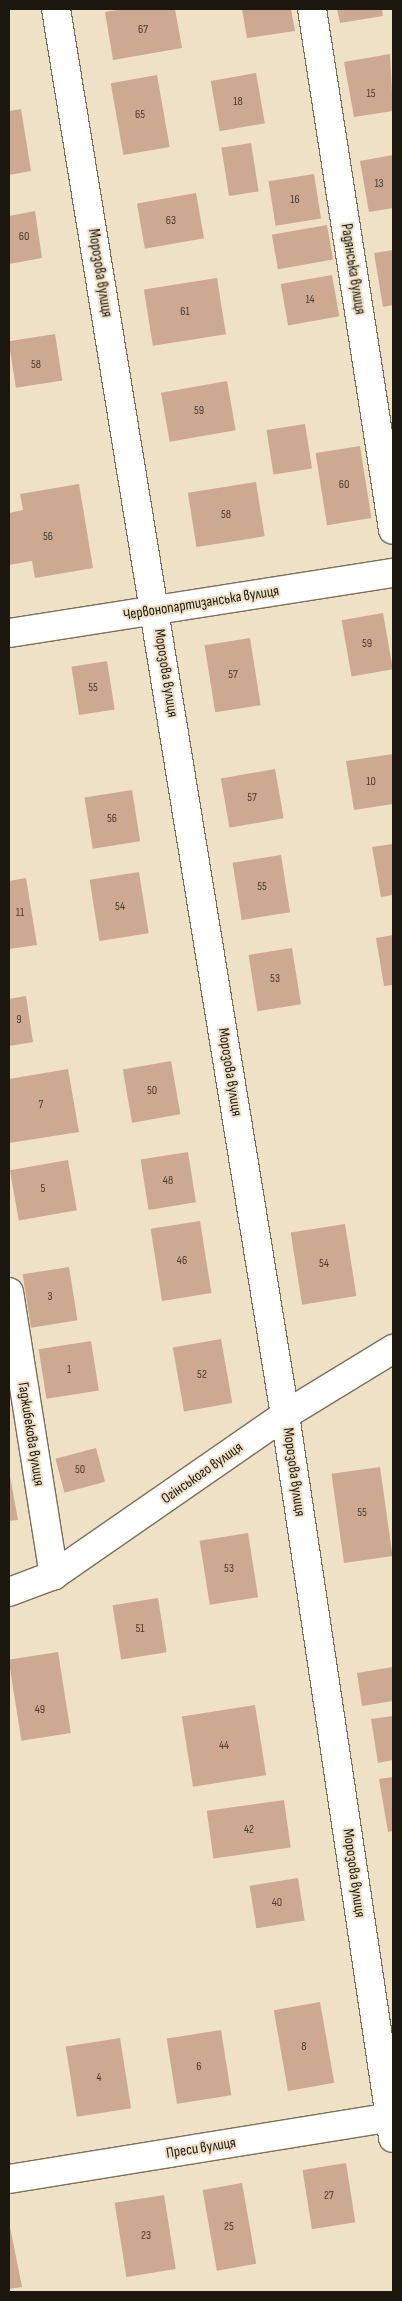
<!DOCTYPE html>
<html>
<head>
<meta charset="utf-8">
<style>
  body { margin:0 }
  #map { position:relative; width:402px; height:2301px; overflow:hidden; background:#efe1c6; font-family:"Sofia Sans Condensed",sans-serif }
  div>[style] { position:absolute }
  .building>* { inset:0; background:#cda992; transform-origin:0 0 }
  .roads { filter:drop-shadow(1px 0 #7b6f57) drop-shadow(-1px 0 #7b6f57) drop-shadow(0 1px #7b6f57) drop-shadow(0 -1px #7b6f57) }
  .minor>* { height:28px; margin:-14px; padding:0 14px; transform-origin:14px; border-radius:14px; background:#fff }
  span { translate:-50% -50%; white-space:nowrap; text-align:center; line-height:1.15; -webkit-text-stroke:4px #efe1c6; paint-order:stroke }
  .number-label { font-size:12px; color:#483c2f }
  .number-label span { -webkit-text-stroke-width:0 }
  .street-label { font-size:15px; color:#1c170e }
  .frame { position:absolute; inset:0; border:10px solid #1c170e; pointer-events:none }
</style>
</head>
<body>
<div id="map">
  <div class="building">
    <i style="clip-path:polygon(124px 9px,175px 9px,182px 48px,113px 60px,105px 12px)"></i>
    <i style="clip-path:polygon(242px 9px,291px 9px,295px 31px,247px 38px)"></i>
    <i style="clip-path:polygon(337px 9px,382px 9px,383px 16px,340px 23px)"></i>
    <i style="clip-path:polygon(390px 54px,393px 111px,354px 117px,344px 62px)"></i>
    <i style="left:256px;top:73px;width:51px;height:46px;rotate:80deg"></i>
    <i style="left:157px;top:75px;width:73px;height:47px;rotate:80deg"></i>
    <i style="clip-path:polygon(21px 109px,31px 171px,9px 175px,9px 111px)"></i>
    <i style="left:251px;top:143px;width:49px;height:30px;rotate:81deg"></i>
    <i style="clip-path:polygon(393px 155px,393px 208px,369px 212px,360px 161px)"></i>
    <i style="left:314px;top:174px;width:45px;height:46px;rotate:81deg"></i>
    <i style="left:196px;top:193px;width:46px;height:60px;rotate:80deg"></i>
    <i style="clip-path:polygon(35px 211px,42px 258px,9px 264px,9px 216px)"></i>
    <i style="left:327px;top:225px;width:35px;height:56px;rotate:80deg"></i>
    <i style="clip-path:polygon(393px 250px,393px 305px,383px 307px,374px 253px)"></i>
    <i style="left:332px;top:275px;width:42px;height:52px;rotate:80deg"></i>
    <i style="left:217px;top:278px;width:57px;height:74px;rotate:81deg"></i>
    <i style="left:55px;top:334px;width:47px;height:47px;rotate:81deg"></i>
    <i style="left:227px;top:381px;width:50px;height:67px;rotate:80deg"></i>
    <i style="left:305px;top:424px;width:45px;height:39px;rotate:81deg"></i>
    <i style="left:360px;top:446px;width:73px;height:45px;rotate:81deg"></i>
    <i style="left:256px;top:482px;width:55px;height:69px;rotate:81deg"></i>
    <i style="clip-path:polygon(79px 484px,93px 568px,35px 578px,32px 561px,9px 565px,9px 513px,23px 510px,20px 494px)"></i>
    <i style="left:383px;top:613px;width:57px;height:42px;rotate:80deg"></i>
    <i style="left:250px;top:638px;width:68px;height:46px;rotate:81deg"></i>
    <i style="left:107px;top:661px;width:49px;height:36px;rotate:81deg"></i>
    <i style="clip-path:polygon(393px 754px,393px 804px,354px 810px,346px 761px)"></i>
    <i style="left:275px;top:769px;width:50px;height:55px;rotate:80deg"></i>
    <i style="left:132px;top:790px;width:52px;height:48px;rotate:81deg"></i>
    <i style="clip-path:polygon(393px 844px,393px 895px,381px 897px,372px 847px)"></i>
    <i style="left:281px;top:855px;width:58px;height:49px;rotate:81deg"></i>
    <i style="left:139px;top:872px;width:62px;height:50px;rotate:81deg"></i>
    <i style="clip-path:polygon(26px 878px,37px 945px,9px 949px,9px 881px)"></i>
    <i style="clip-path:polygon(393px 935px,393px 985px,384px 986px,376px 938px)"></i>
    <i style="left:292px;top:948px;width:57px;height:44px;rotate:81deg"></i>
    <i style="clip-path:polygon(26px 996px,33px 1042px,9px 1046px,9px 999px)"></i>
    <i style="left:171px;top:1061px;width:54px;height:49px;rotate:80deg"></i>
    <i style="clip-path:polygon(68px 1069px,79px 1132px,9px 1143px,9px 1079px)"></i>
    <i style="left:188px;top:1152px;width:51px;height:48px;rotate:81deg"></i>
    <i style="left:68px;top:1160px;width:51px;height:59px;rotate:80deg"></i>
    <i style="left:200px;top:1221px;width:73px;height:50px;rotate:81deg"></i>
    <i style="left:345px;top:1224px;width:73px;height:55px;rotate:81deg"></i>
    <i style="left:69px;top:1267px;width:54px;height:47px;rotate:81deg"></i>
    <i style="left:221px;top:1339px;width:65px;height:49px;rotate:80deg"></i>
    <i style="left:91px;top:1341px;width:50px;height:53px;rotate:81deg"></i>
    <i style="left:96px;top:1448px;width:35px;height:42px;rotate:75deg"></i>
    <i style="left:380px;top:1467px;width:90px;height:49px;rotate:82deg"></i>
    <i style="clip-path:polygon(9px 1471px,18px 1520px,9px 1521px)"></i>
    <i style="left:248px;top:1533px;width:65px;height:49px;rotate:81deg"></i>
    <i style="left:158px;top:1598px;width:55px;height:46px;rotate:81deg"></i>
    <i style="left:58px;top:1652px;width:82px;height:50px;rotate:81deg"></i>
    <i style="clip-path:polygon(393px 1667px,393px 1701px,362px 1706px,357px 1673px)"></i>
    <i style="left:255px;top:1705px;width:71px;height:74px;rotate:81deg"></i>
    <i style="clip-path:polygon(393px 1716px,393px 1760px,378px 1763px,371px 1719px)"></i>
    <i style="clip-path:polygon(393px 1777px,393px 1831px,388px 1832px,379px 1779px)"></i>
    <i style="left:284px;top:1800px;width:48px;height:78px;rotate:82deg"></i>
    <i style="left:298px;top:1878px;width:43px;height:49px;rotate:81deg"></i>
    <i style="left:320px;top:2002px;width:82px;height:47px;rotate:80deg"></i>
    <i style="left:221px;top:2030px;width:66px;height:55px;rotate:81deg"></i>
    <i style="left:120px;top:2038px;width:71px;height:55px;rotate:81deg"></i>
    <i style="left:346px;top:2163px;width:60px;height:44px;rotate:81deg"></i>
    <i style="left:242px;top:2183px;width:82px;height:40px;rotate:80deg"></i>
    <i style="left:164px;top:2195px;width:75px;height:50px;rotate:81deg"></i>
    <i style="clip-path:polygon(9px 2222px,22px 2287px,9px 2289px)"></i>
  </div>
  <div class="roads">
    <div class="minor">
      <i style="left:56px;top:9px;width:1425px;rotate:80.75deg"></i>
      <i style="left:285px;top:1415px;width:731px;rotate:81.5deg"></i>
      <i style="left:312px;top:9px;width:527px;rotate:81.16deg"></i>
      <i style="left:9px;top:633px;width:389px;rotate:-8.9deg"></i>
      <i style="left:9px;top:1292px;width:287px;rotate:81deg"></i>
      <i style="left:9px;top:1592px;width:48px;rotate:-20.7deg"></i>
      <i style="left:54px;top:1575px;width:281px;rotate:-34.7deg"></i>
      <i style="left:285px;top:1415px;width:127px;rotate:-31.4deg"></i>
      <i style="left:9px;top:2179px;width:389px;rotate:-9.2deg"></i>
    </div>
  </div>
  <div class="number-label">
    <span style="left:143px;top:30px">67</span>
    <span style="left:371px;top:94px">15</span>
    <span style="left:238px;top:102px">18</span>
    <span style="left:140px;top:115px">65</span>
    <span style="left:379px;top:184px">13</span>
    <span style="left:295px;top:200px">16</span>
    <span style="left:171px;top:221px">63</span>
    <span style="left:24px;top:237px">60</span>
    <span style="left:310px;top:300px">14</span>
    <span style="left:185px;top:312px">61</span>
    <span style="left:36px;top:365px">58</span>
    <span style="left:199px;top:411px">59</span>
    <span style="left:344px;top:485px">60</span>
    <span style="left:226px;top:515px">58</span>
    <span style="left:48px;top:537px">56</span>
    <span style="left:367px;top:644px">59</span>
    <span style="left:233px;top:675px">57</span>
    <span style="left:93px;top:688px">55</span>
    <span style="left:371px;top:782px">10</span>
    <span style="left:252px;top:798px">57</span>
    <span style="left:112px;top:819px">56</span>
    <span style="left:262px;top:887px">55</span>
    <span style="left:120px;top:907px">54</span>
    <span style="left:20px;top:913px">11</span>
    <span style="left:275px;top:979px">53</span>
    <span style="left:19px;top:1020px">9</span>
    <span style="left:152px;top:1091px">50</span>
    <span style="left:41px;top:1105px">7</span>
    <span style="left:168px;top:1181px">48</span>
    <span style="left:43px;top:1189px">5</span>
    <span style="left:182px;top:1261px">46</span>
    <span style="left:324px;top:1264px">54</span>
    <span style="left:50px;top:1297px">3</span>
    <span style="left:69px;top:1370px">1</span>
    <span style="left:202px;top:1375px">52</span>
    <span style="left:80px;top:1470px">50</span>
    <span style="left:362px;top:1513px">55</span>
    <span style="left:229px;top:1569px">53</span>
    <span style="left:140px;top:1629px">51</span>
    <span style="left:40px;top:1710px">49</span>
    <span style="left:224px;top:1746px">44</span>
    <span style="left:249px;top:1830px">42</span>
    <span style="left:277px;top:1903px">40</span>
    <span style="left:304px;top:2047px">8</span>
    <span style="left:199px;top:2067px">6</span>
    <span style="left:99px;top:2078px">4</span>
    <span style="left:329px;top:2196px">27</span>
    <span style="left:229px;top:2227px">25</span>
    <span style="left:146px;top:2236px">23</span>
  </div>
  <div class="street-label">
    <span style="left:353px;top:269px;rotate:81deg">Радянська вулиця</span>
    <span style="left:100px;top:273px;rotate:81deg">Морозова вулиця</span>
    <span style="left:201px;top:603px;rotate:-9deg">Червонопартизанська вулиця</span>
    <span style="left:166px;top:673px;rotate:81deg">Морозова вулиця</span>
    <span style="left:230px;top:1072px;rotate:81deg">Морозова вулиця</span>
    <span style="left:31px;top:1434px;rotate:81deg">Гаджибекова вулиця</span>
    <span style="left:294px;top:1472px;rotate:82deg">Морозова вулиця</span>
    <span style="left:202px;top:1473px;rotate:-35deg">Огінського вулиця</span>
    <span style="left:354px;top:1873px;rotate:82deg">Морозова вулиця</span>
    <span style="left:201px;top:2148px;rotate:-9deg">Преси вулиця</span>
  </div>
  <div class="frame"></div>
</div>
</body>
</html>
